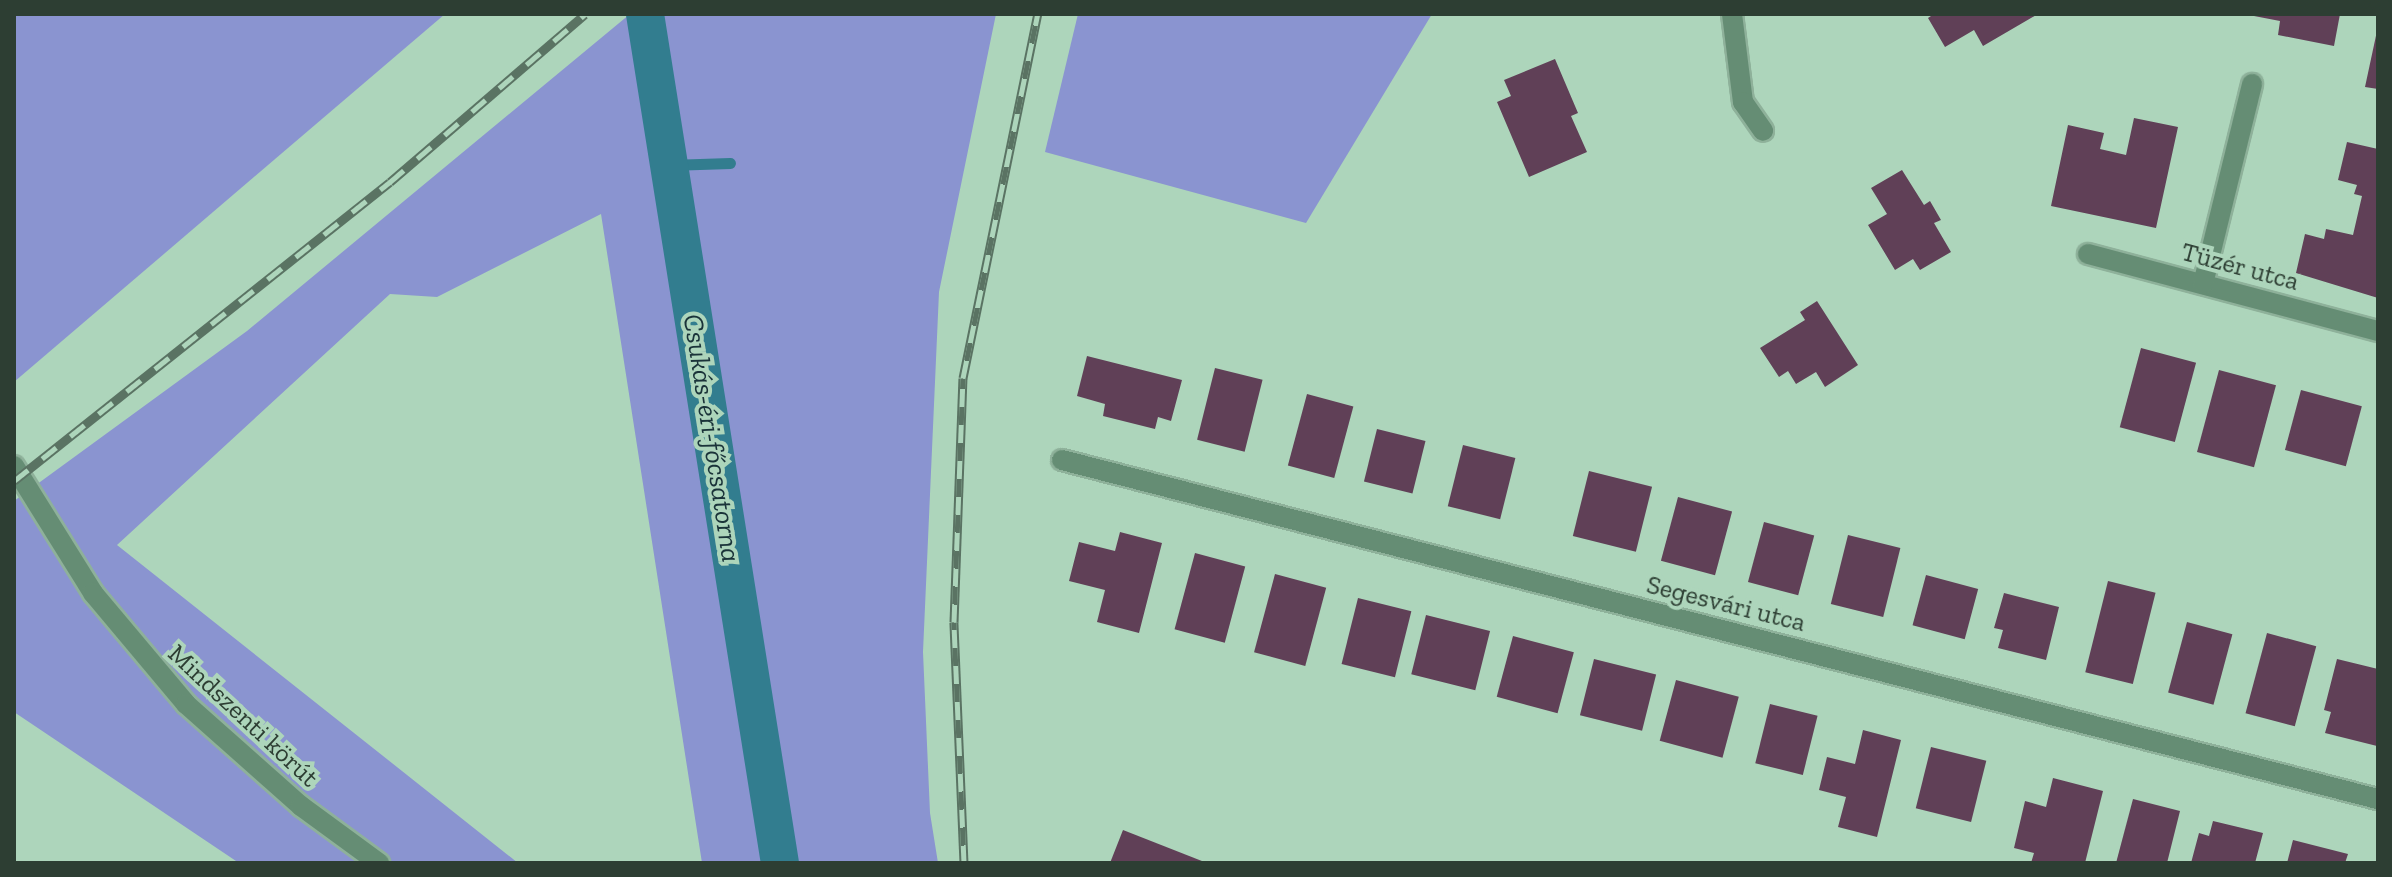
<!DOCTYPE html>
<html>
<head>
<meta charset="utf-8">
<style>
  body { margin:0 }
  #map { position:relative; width:2392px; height:877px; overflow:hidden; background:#add5bb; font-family:"Zilla Slab",serif }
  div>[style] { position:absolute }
  .green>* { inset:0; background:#8a94d0 }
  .stream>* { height:11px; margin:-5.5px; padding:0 5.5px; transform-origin:5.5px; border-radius:5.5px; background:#327d8f }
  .canal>* { height:38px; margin:-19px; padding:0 19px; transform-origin:19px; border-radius:19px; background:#327d8f }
  .building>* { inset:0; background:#604057; transform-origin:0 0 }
  .roads { filter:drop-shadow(2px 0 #8eb19a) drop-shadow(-2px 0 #8eb19a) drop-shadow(0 2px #8eb19a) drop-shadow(0 -2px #8eb19a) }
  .minor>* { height:20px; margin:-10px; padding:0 10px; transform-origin:10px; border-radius:10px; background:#658d74 }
  .rail>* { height:9px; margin-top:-4.5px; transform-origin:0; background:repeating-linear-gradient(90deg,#add5bb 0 18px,#5a7363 0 36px); box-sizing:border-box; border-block:2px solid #5a7363 }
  span { translate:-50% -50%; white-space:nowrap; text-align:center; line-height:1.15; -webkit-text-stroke:8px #add5bb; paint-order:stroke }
  .street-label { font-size:26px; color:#2d3e33 }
  .water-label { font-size:28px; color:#1a3339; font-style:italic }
  .frame { position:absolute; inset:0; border:16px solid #2d3e33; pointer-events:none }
</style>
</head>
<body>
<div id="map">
  <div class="green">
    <i style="clip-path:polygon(14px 14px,445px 14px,14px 382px)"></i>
    <i style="clip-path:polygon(630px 14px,996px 14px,939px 292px,923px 652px,930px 813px,938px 863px,702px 863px,601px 214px,437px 297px,390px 294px,117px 545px,518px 863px,239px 863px,14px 712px,14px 501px,247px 331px)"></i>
    <i style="clip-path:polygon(1078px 14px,1432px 14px,1306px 223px,1045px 152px)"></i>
  </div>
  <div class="stream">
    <i style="left:669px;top:165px;width:61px;rotate:-1.9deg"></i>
  </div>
  <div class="canal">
    <i style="left:645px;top:14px;width:860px;rotate:80.97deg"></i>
  </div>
  <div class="building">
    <i style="clip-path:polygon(1934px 14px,2038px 14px,1983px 46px,1974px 30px,1945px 47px,1928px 18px)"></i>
    <i style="clip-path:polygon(2340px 14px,2334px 46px,2278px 35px,2280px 21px,2254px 16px)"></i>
    <i style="clip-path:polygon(2377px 31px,2378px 31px,2378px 89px,2365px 87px)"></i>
    <i style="clip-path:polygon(1555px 59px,1578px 113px,1571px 116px,1587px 152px,1529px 177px,1497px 102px,1511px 96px,1504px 80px)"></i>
    <i style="clip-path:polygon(2134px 118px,2178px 127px,2156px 228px,2051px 206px,2068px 125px,2104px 133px,2100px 149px,2126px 155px)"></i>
    <i style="clip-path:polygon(2347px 142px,2378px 149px,2378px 298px,2296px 273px,2305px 234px,2324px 239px,2326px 229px,2353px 235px,2362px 196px,2354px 194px,2357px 185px,2338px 180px)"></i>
    <i style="clip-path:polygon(1902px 170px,1924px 205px,1930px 201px,1941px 220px,1934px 223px,1951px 252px,1920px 270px,1913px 259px,1895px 270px,1868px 225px,1887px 214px,1871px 188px)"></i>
    <i style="clip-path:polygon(1817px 301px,1858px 365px,1825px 387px,1816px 372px,1796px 384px,1788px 371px,1779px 377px,1760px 348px,1805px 320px,1800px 312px)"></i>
    <i style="left:2141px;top:348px;width:57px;height:82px;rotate:15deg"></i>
    <i style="clip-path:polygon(1087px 356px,1182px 380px,1171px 421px,1158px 417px,1155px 429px,1103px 416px,1105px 404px,1077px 396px)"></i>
    <i style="left:1215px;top:368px;width:49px;height:74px;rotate:14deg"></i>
    <i style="left:2219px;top:370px;width:59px;height:85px;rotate:15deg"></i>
    <i style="left:2301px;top:390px;width:63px;height:62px;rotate:15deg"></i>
    <i style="left:1307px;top:394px;width:48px;height:74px;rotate:15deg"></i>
    <i style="left:1377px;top:429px;width:50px;height:54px;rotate:14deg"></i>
    <i style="left:1463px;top:445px;width:54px;height:63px;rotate:14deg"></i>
    <i style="left:1589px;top:471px;width:65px;height:67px;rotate:14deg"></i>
    <i style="left:1678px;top:497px;width:56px;height:66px;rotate:15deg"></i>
    <i style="left:1764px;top:522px;width:52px;height:62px;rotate:15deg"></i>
    <i style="clip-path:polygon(1120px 532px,1162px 543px,1139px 633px,1097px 622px,1105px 590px,1069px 581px,1079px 542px,1115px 551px)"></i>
    <i style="left:1848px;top:535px;width:54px;height:71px;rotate:14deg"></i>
    <i style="left:1195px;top:553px;width:52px;height:79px;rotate:15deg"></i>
    <i style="left:1275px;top:574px;width:53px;height:81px;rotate:15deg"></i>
    <i style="left:1926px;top:575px;width:54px;height:52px;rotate:15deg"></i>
    <i style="left:2108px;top:581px;width:49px;height:94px;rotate:14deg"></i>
    <i style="clip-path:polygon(2004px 593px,2059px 607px,2046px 660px,1998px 648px,2003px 630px,1994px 628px)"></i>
    <i style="left:1358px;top:598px;width:55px;height:68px;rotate:14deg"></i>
    <i style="left:1426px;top:615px;width:66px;height:61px;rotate:14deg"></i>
    <i style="left:2187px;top:622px;width:47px;height:73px;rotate:15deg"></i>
    <i style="left:2267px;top:633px;width:51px;height:83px;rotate:15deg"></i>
    <i style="left:1513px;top:636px;width:63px;height:63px;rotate:15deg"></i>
    <i style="left:1594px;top:659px;width:64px;height:58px;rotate:14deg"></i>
    <i style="clip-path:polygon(2337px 659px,2378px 669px,2377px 746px,2325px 733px,2331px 712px,2324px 710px)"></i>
    <i style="left:1676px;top:680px;width:65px;height:63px;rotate:15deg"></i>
    <i style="left:1770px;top:704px;width:49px;height:61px;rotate:14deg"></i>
    <i style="clip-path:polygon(1863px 730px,1901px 740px,1877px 837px,1838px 827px,1846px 797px,1819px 790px,1827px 757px,1855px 764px)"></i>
    <i style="left:1931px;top:747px;width:57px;height:63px;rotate:14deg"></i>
    <i style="clip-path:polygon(2053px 778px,2103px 791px,2085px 863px,2031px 863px,2034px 853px,2014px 848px,2025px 801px,2046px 807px)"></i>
    <i style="clip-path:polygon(2133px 799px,2180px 811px,2167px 863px,2116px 863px)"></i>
    <i style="clip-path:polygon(2213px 821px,2263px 833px,2255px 863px,2191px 863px,2199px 833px,2209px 836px)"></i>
    <i style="clip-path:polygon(1123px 830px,1207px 863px,1110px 863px)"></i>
    <i style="clip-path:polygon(2293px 840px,2348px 854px,2345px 863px,2287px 863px)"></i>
  </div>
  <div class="roads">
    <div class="minor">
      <i style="left:1732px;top:14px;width:89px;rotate:82.9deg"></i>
      <i style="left:1743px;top:102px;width:35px;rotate:55deg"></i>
      <i style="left:2088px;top:254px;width:300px;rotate:14.9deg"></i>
      <i style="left:2203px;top:284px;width:206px;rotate:-76.2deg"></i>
      <i style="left:1062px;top:460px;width:1359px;rotate:14.45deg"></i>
      <i style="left:14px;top:466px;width:150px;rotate:58.1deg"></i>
      <i style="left:93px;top:593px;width:145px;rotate:50deg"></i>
      <i style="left:186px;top:704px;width:154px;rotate:41.6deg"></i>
      <i style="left:301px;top:806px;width:97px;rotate:36.2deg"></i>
    </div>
  </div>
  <div class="rail">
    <i style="left:14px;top:481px;width:480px;rotate:-38.5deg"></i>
    <i style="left:390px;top:182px;width:257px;rotate:-40.7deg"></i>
    <i style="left:964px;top:863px;width:241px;rotate:-92.4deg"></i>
    <i style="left:954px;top:622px;width:244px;rotate:-87.9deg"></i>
    <i style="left:963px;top:378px;width:372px;rotate:-78.4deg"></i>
  </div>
  <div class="street-label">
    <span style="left:2240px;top:267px;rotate:15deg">Tüzér utca</span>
    <span style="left:1726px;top:604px;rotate:14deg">Segesvári utca</span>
    <span style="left:243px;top:716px;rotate:43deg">Mindszenti körút</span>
  </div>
  <div class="water-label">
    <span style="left:712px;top:438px;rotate:81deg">Csukás-éri-főcsatorna</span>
  </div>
  <div class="frame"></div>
</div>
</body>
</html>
